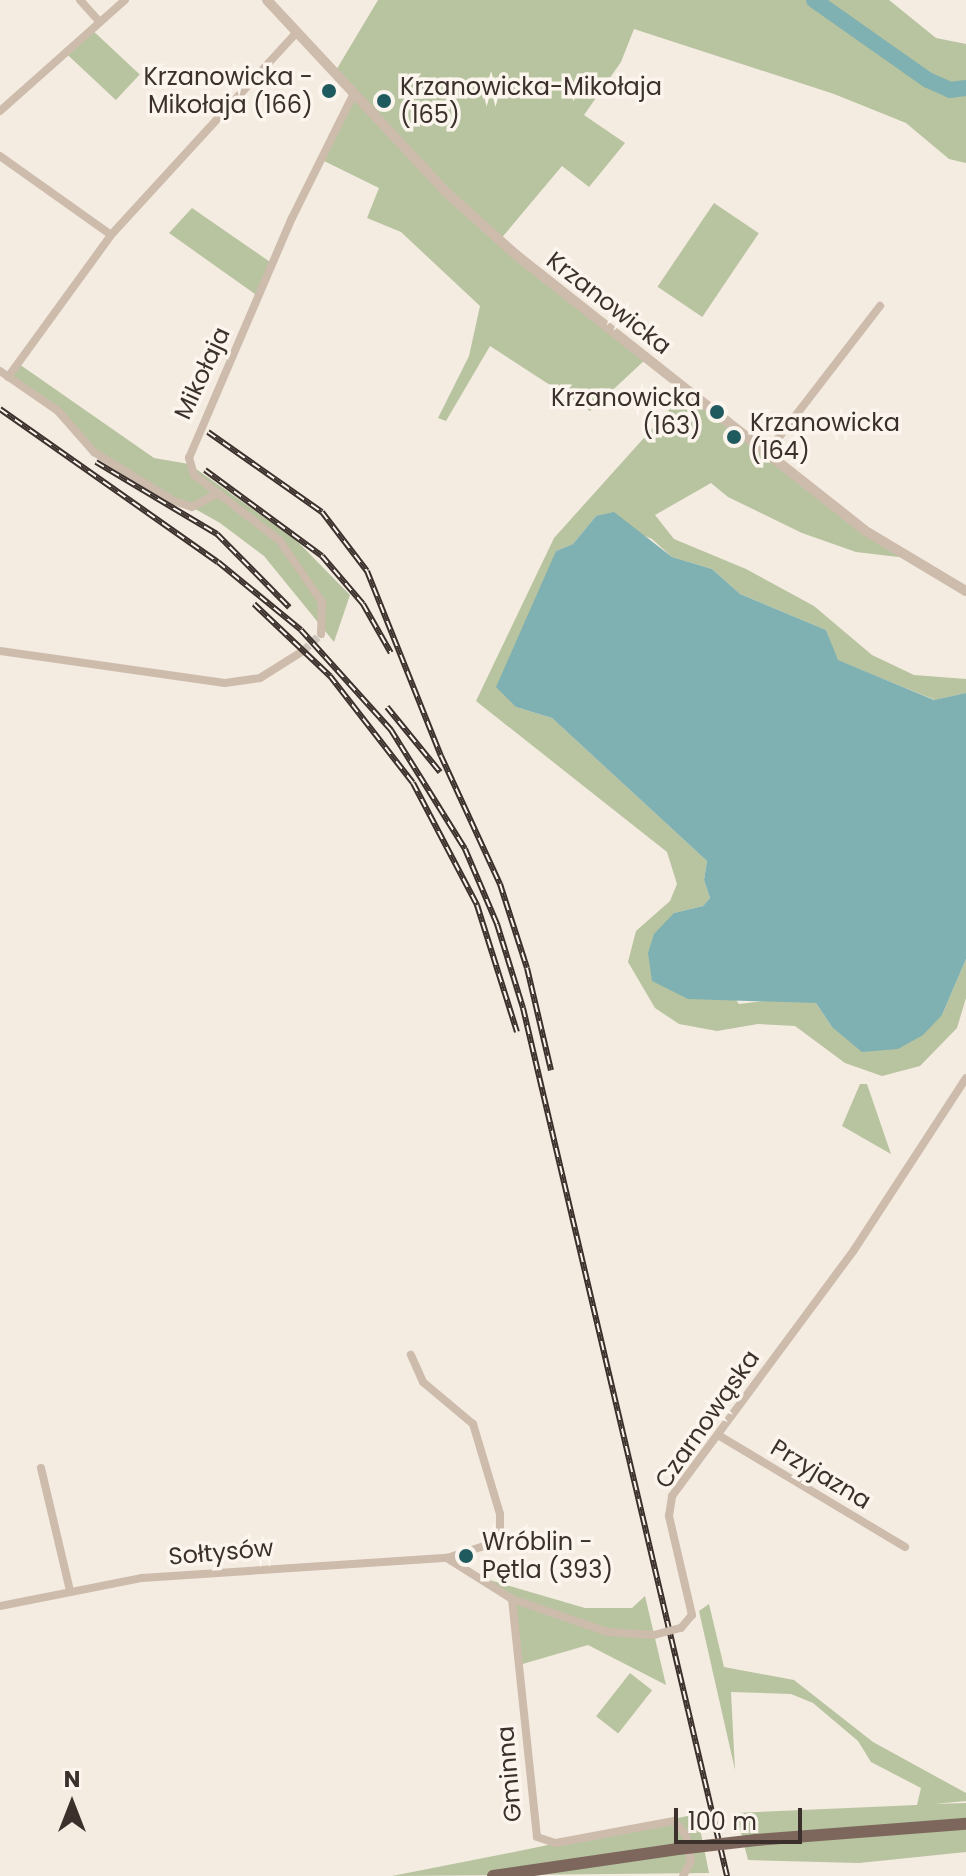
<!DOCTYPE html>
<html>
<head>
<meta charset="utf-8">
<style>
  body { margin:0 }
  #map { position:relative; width:966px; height:1876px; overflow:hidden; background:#f4ebe1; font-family:Poppins,sans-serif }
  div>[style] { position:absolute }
  .green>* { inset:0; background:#b8c4a0; transform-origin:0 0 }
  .water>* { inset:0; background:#7fb0b2 }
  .river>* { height:16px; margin:-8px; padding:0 8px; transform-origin:8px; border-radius:8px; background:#7fb0b2 }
  .minor-tunnel>* { height:8px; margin-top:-4px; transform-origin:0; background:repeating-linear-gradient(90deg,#cfc6bd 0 8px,transparent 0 12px) }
  .minor>* { height:8px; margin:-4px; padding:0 4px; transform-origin:4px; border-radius:4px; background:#cdbbac }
  .tertiary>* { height:10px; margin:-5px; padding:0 5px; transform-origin:5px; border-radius:5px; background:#cdbbac }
  .primary>* { height:12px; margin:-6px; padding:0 6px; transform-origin:6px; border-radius:6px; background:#7d675c }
  .rail>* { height:6px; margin-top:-3px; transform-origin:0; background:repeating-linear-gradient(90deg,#fbf5ee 0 9px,#3b302b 0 18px); box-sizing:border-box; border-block:2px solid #3b302b }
  .minor-bridge>* { height:8px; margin:-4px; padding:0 4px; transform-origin:4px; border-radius:4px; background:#cdbbac }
  .primary-bridge>* { height:12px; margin:-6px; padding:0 6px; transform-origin:6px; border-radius:6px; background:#7d675c }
  .dots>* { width:22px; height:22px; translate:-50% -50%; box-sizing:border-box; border:4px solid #fbf5ee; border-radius:50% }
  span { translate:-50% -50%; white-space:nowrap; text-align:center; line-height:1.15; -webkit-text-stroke:7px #fbf5ee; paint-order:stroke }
  .poi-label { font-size:24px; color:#3b302b }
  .right { translate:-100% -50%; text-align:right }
  .left { translate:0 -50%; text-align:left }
  .street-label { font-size:24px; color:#3b302b }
  .north { position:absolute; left:32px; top:1764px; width:80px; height:80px; -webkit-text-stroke:6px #fbf5ee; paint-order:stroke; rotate:0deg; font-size:22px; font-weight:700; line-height:32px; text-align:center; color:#3b302b }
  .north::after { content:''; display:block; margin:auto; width:28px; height:36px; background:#3b302b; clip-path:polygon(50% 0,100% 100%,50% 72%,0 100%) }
  .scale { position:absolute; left:674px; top:1808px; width:128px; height:36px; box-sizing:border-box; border:4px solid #3b302b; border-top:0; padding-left:10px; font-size:24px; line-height:28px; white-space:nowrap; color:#3b302b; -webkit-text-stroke:6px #fbf5ee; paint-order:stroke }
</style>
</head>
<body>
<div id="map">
  <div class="green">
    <i style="clip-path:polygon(378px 0,889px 0,936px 38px,966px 44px,966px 163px,949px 159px,906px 123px,834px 94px,634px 29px,621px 62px,584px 115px,625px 143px,589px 187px,562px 166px,499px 241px,646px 359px,590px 411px,490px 346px,446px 421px,438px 418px,469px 356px,480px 306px,401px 232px,367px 218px,379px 188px,320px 159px,354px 93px,335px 72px)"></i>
    <i style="left:90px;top:28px;width:68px;height:35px;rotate:43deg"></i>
    <i style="left:714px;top:203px;width:54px;height:101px;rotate:34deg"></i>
    <i style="clip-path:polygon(192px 208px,273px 264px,259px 297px,169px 233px)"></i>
    <i style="clip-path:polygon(19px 364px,154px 458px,189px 464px,295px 539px,350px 595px,334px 642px,264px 556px,220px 523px,94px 452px,58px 411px,8px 377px)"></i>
    <i style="clip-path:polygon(687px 390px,907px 558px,856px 552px,802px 533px,728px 497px,711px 483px,655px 515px,674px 539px,746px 569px,814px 606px,872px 655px,914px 675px,966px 679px,966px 693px,935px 700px,837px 660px,826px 630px,740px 594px,712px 569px,672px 557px,652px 539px,596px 516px,573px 544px,556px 551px,516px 707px,552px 718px,707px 861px,704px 880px,710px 898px,703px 906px,674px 913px,739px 1004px,782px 999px,816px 1003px,832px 1027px,942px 1015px,966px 959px,966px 998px,957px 1028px,920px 1066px,882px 1076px,845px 1063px,795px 1026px,758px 1024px,717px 1031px,679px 1024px,655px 1008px,628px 962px,636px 931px,670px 901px,677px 884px,667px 852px,476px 701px,554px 538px)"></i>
    <i style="clip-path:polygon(860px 1084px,867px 1084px,891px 1154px,842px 1126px)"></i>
    <i style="clip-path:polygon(462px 1572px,585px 1608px,632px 1608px,645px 1596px,666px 1685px,588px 1645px,519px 1665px,512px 1600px)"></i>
    <i style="clip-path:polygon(709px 1604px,724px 1667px,794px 1680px,873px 1742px,966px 1793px,966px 1801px,934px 1804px,966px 1803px,966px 1852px,859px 1863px,748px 1860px,736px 1813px,917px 1805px,921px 1788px,871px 1762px,858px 1741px,813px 1703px,791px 1694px,731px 1692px,735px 1770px,699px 1611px)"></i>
    <i style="left:630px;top:1673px;width:28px;height:55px;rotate:38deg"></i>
    <i style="clip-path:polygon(697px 1814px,709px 1873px,392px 1876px,519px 1851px)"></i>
  </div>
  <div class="water">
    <i style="clip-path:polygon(614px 512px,672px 557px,712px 569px,740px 594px,826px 630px,838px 660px,934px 700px,966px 693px,966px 959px,942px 1015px,923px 1035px,898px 1049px,862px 1052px,832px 1027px,816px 1003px,688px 999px,652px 981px,648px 953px,654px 934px,674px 913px,703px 906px,710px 898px,704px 880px,707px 861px,552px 718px,516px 707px,496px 687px,556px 551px,573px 544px,596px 516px)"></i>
  </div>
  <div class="river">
    <i style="left:814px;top:0;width:139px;rotate:35.1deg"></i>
    <i style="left:928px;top:80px;width:24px;rotate:24deg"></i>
    <i style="left:950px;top:90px;width:16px;rotate:-7deg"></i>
  </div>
  <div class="minor-tunnel">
    <i style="left:303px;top:651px;width:25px;rotate:-43deg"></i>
  </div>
  <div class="minor">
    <i style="left:80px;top:0;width:27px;rotate:48deg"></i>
    <i style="left:0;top:111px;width:167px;rotate:-41.6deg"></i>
    <i style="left:0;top:156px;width:136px;rotate:35.4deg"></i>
    <i style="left:0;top:371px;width:70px;rotate:34.6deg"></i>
    <i style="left:58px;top:411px;width:55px;rotate:48.7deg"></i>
    <i style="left:94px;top:452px;width:94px;rotate:31.5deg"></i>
    <i style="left:174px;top:501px;width:19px;rotate:18deg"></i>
    <i style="left:192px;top:507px;width:30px;rotate:-28deg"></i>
    <i style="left:8px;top:377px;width:175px;rotate:-54deg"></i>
    <i style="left:111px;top:235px;width:274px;rotate:-47.5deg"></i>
    <i style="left:766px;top:454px;width:187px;rotate:-52.4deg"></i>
    <i style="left:321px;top:634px;width:32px;rotate:-88deg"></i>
    <i style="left:322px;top:602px;width:75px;rotate:-124.7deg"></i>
    <i style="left:279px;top:540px;width:107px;rotate:-142.6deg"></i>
    <i style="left:194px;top:475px;width:18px;rotate:-106deg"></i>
    <i style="left:189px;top:458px;width:261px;rotate:-66.8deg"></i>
    <i style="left:292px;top:218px;width:140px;rotate:-63.6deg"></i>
    <i style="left:0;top:651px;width:227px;rotate:8.1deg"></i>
    <i style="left:225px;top:683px;width:35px;rotate:-8deg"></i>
    <i style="left:260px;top:678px;width:51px;rotate:-32.1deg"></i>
    <i style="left:718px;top:1435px;width:218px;rotate:30.9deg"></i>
    <i style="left:41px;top:1468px;width:126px;rotate:76.7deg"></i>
    <i style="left:447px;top:1558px;width:77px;rotate:32.2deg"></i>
    <i style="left:512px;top:1599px;width:102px;rotate:19deg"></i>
    <i style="left:608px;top:1632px;width:46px;rotate:3.7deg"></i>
    <i style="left:512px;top:1599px;width:239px;rotate:84deg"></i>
    <i style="left:537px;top:1837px;width:20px;rotate:18deg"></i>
    <i style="left:556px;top:1843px;width:120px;rotate:-10.6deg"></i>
    <i style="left:674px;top:1821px;width:18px;rotate:49deg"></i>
    <i style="left:686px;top:1835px;width:26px;rotate:79deg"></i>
    <i style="left:691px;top:1861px;width:17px;rotate:118deg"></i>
    <i style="left:0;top:1606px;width:145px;rotate:-11.2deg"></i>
    <i style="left:142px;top:1578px;width:306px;rotate:-3.8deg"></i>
    <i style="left:447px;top:1558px;width:39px;rotate:-18deg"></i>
    <i style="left:484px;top:1546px;width:19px;rotate:-32deg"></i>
    <i style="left:500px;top:1536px;width:22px;rotate:-90deg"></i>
    <i style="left:500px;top:1514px;width:94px;rotate:-106.7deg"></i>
    <i style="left:473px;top:1424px;width:65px;rotate:-140deg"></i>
    <i style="left:423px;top:1382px;width:30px;rotate:-114deg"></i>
    <i style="left:681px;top:1628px;width:17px;rotate:-50deg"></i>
    <i style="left:692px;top:1615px;width:102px;rotate:-103.1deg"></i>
    <i style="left:669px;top:1516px;width:20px;rotate:-81deg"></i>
    <i style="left:672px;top:1496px;width:306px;rotate:-53.5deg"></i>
    <i style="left:854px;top:1250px;width:205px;rotate:-56.9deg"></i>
  </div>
  <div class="tertiary">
    <i style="left:267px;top:0;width:262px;rotate:47deg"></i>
    <i style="left:446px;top:192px;width:93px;rotate:41.9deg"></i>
    <i style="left:515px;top:254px;width:445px;rotate:38.3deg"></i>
    <i style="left:864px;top:530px;width:119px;rotate:30.9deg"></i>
  </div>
  <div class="primary">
    <i style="left:756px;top:1840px;width:211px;rotate:-4.4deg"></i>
    <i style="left:493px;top:1876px;width:187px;rotate:-8.3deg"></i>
  </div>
  <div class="rail">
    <i style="left:0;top:409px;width:266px;rotate:35.1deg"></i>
    <i style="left:218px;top:562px;width:107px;rotate:39.3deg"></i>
    <i style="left:301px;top:630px;width:135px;rotate:48deg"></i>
    <i style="left:391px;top:730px;width:140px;rotate:58.1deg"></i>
    <i style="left:465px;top:849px;width:82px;rotate:66.9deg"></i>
    <i style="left:497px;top:924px;width:88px;rotate:72.8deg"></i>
    <i style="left:523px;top:1008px;width:892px;rotate:76.77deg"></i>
    <i style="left:208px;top:432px;width:139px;rotate:35.1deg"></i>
    <i style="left:322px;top:512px;width:74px;rotate:52.7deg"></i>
    <i style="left:367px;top:571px;width:199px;rotate:68.2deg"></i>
    <i style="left:441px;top:756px;width:141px;rotate:65.3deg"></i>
    <i style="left:500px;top:884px;width:88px;rotate:72.2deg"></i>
    <i style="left:527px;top:968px;width:105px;rotate:76.8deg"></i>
    <i style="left:96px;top:462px;width:141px;rotate:30.8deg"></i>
    <i style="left:217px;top:534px;width:103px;rotate:45.4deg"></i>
    <i style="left:205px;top:470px;width:145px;rotate:36.3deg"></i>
    <i style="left:322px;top:556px;width:63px;rotate:49.5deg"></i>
    <i style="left:363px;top:604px;width:56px;rotate:60.3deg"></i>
    <i style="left:254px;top:604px;width:105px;rotate:43.5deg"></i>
    <i style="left:330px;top:676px;width:135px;rotate:52.2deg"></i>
    <i style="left:413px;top:783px;width:138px;rotate:62.3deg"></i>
    <i style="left:477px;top:905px;width:133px;rotate:72.5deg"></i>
    <i style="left:387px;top:707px;width:84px;rotate:50.8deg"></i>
  </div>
  <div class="minor-bridge">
    <i style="left:654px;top:1635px;width:28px;rotate:-15deg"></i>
  </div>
  <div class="primary-bridge">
    <i style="left:678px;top:1849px;width:79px;rotate:-6.6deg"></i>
  </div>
  <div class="dots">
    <i style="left:329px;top:91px;background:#1f5a5e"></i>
    <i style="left:384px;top:101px;background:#1f5a5e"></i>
    <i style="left:717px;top:412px;background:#1f5a5e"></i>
    <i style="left:734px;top:437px;background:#1f5a5e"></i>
    <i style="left:466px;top:1556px;background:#1f5a5e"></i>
  </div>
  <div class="poi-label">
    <span class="right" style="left:313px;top:91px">Krzanowicka -<br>Mikołaja (166)</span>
    <span class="left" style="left:400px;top:101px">Krzanowicka-Mikołaja<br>(165)</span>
    <span class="right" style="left:701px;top:412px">Krzanowicka<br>(163)</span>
    <span class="left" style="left:750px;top:437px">Krzanowicka<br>(164)</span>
    <span class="left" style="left:482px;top:1556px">Wróblin -<br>Pętla (393)</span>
  </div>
  <div class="street-label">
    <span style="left:609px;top:303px;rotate:38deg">Krzanowicka</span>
    <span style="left:202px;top:373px;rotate:-65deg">Mikołaja</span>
    <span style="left:707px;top:1419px;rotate:-55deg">Czarnowąska</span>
    <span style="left:821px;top:1474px;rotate:31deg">Przyjazna</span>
    <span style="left:221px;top:1552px;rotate:-5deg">Sołtysów</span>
    <span style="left:509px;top:1774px;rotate:-95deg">Gminna</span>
  </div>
  <div class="north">N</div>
  <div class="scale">100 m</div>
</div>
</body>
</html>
